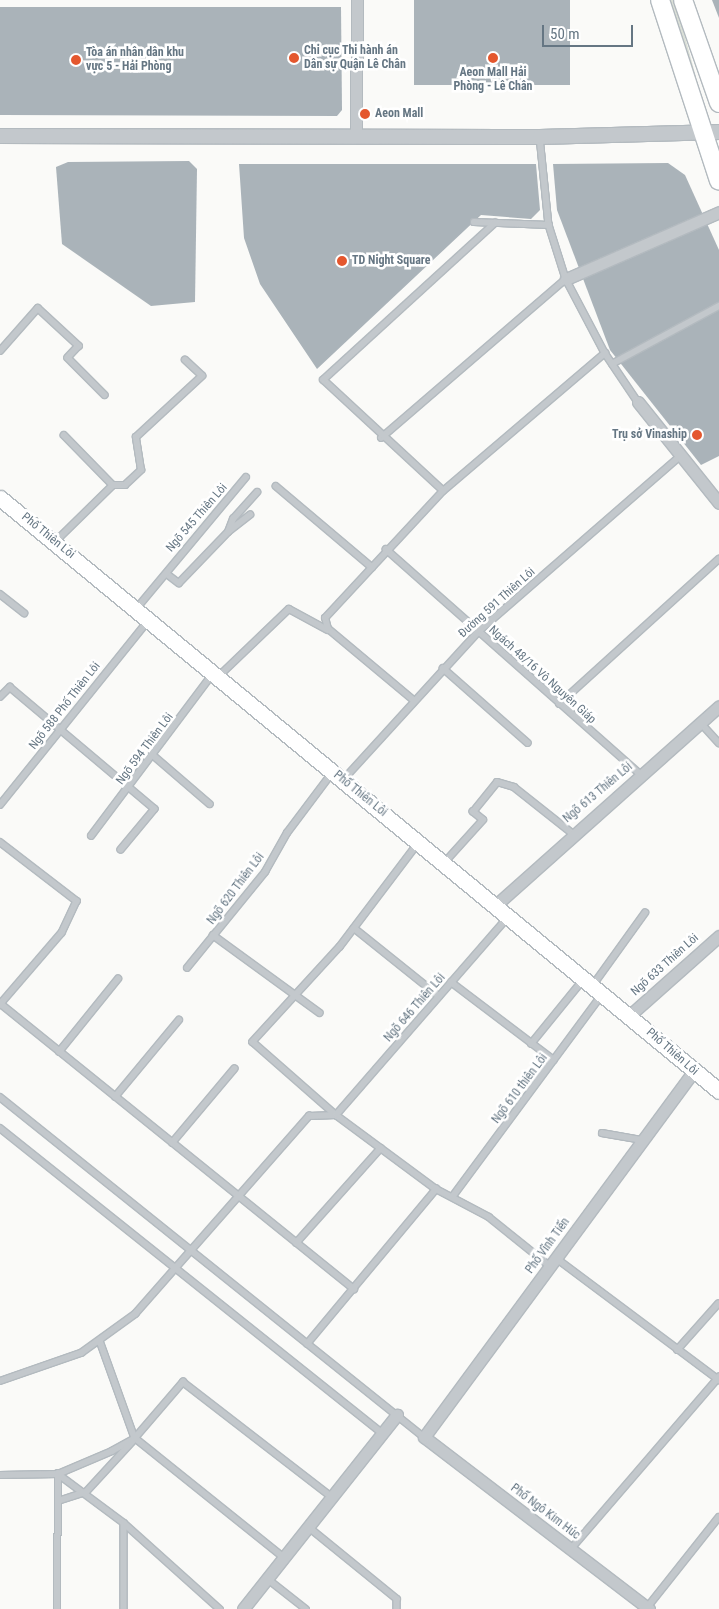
<!DOCTYPE html>
<html>
<head>
<meta charset="utf-8">
<style>
  body { margin:0 }
  #map { position:relative; width:719px; height:1609px; overflow:hidden; background:#fafaf8; font-family:"Roboto Condensed",sans-serif }
  div>[style] { position:absolute }
  .green>* { inset:0; background:#dadfd7 }
  .building>* { inset:0; background:#aab3b9; transform-origin:0 0 }
  .roads { filter:drop-shadow(1px 0 #b3babf) drop-shadow(-1px 0 #b3babf) drop-shadow(0 1px #b3babf) drop-shadow(0 -1px #b3babf) }
  .service>* { height:5.5px; margin:-2.75px; padding:0 2.75px; transform-origin:2.75px; border-radius:2.75px; background:#c3c8cc }
  .minor>* { height:11px; margin:-5.5px; padding:0 5.5px; transform-origin:5.5px; border-radius:5.5px; background:#c3c8cc }
  .tertiary>* { height:14px; margin:-7px; padding:0 7px; transform-origin:7px; border-radius:7px; background:#c3c8cc }
  .secondary>* { height:15px; margin:-7.5px; padding:0 7.5px; transform-origin:7.5px; border-radius:7.5px; background:#fff }
  .primary>* { height:18px; margin:-9px; padding:0 9px; transform-origin:9px; border-radius:9px; background:#fff }
  .dots>* { width:14px; height:14px; translate:-50% -50%; box-sizing:border-box; border:2px solid #fff; border-radius:50% }
  span { translate:-50% -50%; white-space:nowrap; text-align:center; line-height:1.15; -webkit-text-stroke:5px #fff; paint-order:stroke }
  .poi-label { font-size:12px; color:#657683; font-weight:700 }
  .left { translate:0 -50%; text-align:left }
  .right { translate:-100% -50%; text-align:right }
  .street-label { font-size:12px; color:#657683 }
  .scale { position:absolute; left:542px; top:25px; width:91px; height:22px; box-sizing:border-box; border:2px solid #657683; border-top:0; padding-left:6px; font-size:15px; line-height:18px; white-space:nowrap; color:#657683; -webkit-text-stroke:4px #fff; paint-order:stroke }
</style>
</head>
<body>
<div id="map">
  <div class="green">
    <i style="clip-path:polygon(667px 0,675px 0,696px 77px,694px 77px)"></i>
  </div>
  <div class="building">
    <i style="left:414px;top:0;width:156px;height:85px"></i>
    <i style="clip-path:polygon(712px 0,719px 0,719px 18px)"></i>
    <i style="clip-path:polygon(0 7px,341px 7px,342px 110px,337px 116px,0 115px)"></i>
    <i style="clip-path:polygon(189px 161px,197px 169px,195px 302px,151px 306px,62px 244px,56px 167px,68px 162px)"></i>
    <i style="clip-path:polygon(668px 163px,685px 175px,719px 250px,719px 456px,701px 465px,610px 350px,557px 210px,553px 164px)"></i>
    <i style="clip-path:polygon(239px 164px,536px 164px,540px 210px,531px 219px,481px 215px,317px 369px,260px 284px,244px 238px)"></i>
  </div>
  <div class="roads">
    <div class="service">
      <i style="left:540px;top:137px;width:88px;rotate:84.2deg"></i>
      <i style="left:474px;top:222px;width:75px;rotate:2.3deg"></i>
      <i style="left:549px;top:225px;width:57px;rotate:72.5deg"></i>
      <i style="left:566px;top:279px;width:84px;rotate:62.2deg"></i>
      <i style="left:605px;top:353px;width:59px;rotate:56deg"></i>
      <i style="left:0;top:351px;width:57px;rotate:-48.5deg"></i>
      <i style="left:38px;top:308px;width:56px;rotate:42.8deg"></i>
      <i style="left:79px;top:346px;width:16px;rotate:133deg"></i>
      <i style="left:68px;top:358px;width:52px;rotate:45deg"></i>
      <i style="left:612px;top:364px;width:122px;rotate:-28.5deg"></i>
      <i style="left:64px;top:435px;width:70px;rotate:45.6deg"></i>
      <i style="left:381px;top:438px;width:244px;rotate:-40.7deg"></i>
      <i style="left:276px;top:486px;width:126px;rotate:40.2deg"></i>
      <i style="left:443px;top:491px;width:163px;rotate:-137.2deg"></i>
      <i style="left:323px;top:380px;width:233px;rotate:-42.4deg"></i>
      <i style="left:228px;top:532px;width:28px;rotate:-38deg"></i>
      <i style="left:55px;top:542px;width:81px;rotate:-44.5deg"></i>
      <i style="left:113px;top:485px;width:12px"></i>
      <i style="left:125px;top:485px;width:22px;rotate:-43deg"></i>
      <i style="left:141px;top:470px;width:33px;rotate:-99deg"></i>
      <i style="left:136px;top:437px;width:90px;rotate:-42.7deg"></i>
      <i style="left:202px;top:376px;width:23px;rotate:-137deg"></i>
      <i style="left:386px;top:549px;width:341px;rotate:41.5deg"></i>
      <i style="left:167px;top:574px;width:15px;rotate:37deg"></i>
      <i style="left:179px;top:583px;width:71px;rotate:-46.1deg"></i>
      <i style="left:228px;top:532px;width:14px;rotate:-69deg"></i>
      <i style="left:233px;top:519px;width:36px;rotate:-48deg"></i>
      <i style="left:0;top:594px;width:31px;rotate:38deg"></i>
      <i style="left:137px;top:608px;width:170px;rotate:-50.2deg"></i>
      <i style="left:443px;top:668px;width:113px;rotate:41.4deg"></i>
      <i style="left:218px;top:677px;width:98px;rotate:-43.8deg"></i>
      <i style="left:289px;top:609px;width:44px;rotate:28.3deg"></i>
      <i style="left:0;top:697px;width:14px;rotate:-45deg"></i>
      <i style="left:10px;top:687px;width:189px;rotate:40.1deg"></i>
      <i style="left:155px;top:809px;width:53px;rotate:129.7deg"></i>
      <i style="left:414px;top:701px;width:112px;rotate:-140.1deg"></i>
      <i style="left:328px;top:629px;width:11px;rotate:-105deg"></i>
      <i style="left:325px;top:618px;width:173px;rotate:-47.1deg"></i>
      <i style="left:443px;top:491px;width:213px;rotate:-40.4deg"></i>
      <i style="left:559px;top:704px;width:216px;rotate:-42.2deg"></i>
      <i style="left:701px;top:723px;width:27px;rotate:48deg"></i>
      <i style="left:153px;top:755px;width:75px;rotate:40.7deg"></i>
      <i style="left:343px;top:780px;width:202px;rotate:-47.6deg"></i>
      <i style="left:479px;top:631px;width:267px;rotate:-41deg"></i>
      <i style="left:0;top:805px;width:236px;rotate:-51.2deg"></i>
      <i style="left:91px;top:836px;width:201px;rotate:-53.1deg"></i>
      <i style="left:0;top:842px;width:97px;rotate:37.5deg"></i>
      <i style="left:77px;top:901px;width:35px;rotate:115deg"></i>
      <i style="left:62px;top:933px;width:95px;rotate:130.7deg"></i>
      <i style="left:418px;top:844px;width:129px;rotate:127.1deg"></i>
      <i style="left:340px;top:947px;width:129px;rotate:132.5deg"></i>
      <i style="left:253px;top:1042px;width:111px;rotate:41.3deg"></i>
      <i style="left:336px;top:1115px;width:124px;rotate:36.5deg"></i>
      <i style="left:436px;top:1189px;width:60px;rotate:27.8deg"></i>
      <i style="left:489px;top:1217px;width:78px;rotate:38.8deg"></i>
      <i style="left:444px;top:863px;width:58px;rotate:-47.8deg"></i>
      <i style="left:483px;top:820px;width:13px;rotate:-141deg"></i>
      <i style="left:473px;top:812px;width:38px;rotate:-51deg"></i>
      <i style="left:497px;top:782px;width:18px;rotate:16deg"></i>
      <i style="left:514px;top:787px;width:74px;rotate:38.4deg"></i>
      <i style="left:354px;top:928px;width:109px;rotate:38.7deg"></i>
      <i style="left:213px;top:935px;width:132px;rotate:36.1deg"></i>
      <i style="left:187px;top:968px;width:124px;rotate:-50.9deg"></i>
      <i style="left:265px;top:872px;width:45px;rotate:-60.6deg"></i>
      <i style="left:287px;top:833px;width:75px;rotate:-53.1deg"></i>
      <i style="left:451px;top:982px;width:129px;rotate:37.1deg"></i>
      <i style="left:593px;top:985px;width:89px;rotate:-54.2deg"></i>
      <i style="left:1px;top:1004px;width:454px;rotate:38.9deg"></i>
      <i style="left:531px;top:1044px;width:82px;rotate:-50.9deg"></i>
      <i style="left:59px;top:1052px;width:94px;rotate:-51.1deg"></i>
      <i style="left:0;top:1097px;width:543px;rotate:38.73deg"></i>
      <i style="left:115px;top:1097px;width:100px;rotate:-50.3deg"></i>
      <i style="left:0;top:1128px;width:490px;rotate:38.6deg"></i>
      <i style="left:602px;top:1133px;width:41px;rotate:9.9deg"></i>
      <i style="left:172px;top:1143px;width:97px;rotate:-50deg"></i>
      <i style="left:453px;top:1196px;width:250px;rotate:-53.5deg"></i>
      <i style="left:296px;top:1243px;width:127px;rotate:-48.2deg"></i>
      <i style="left:556px;top:1258px;width:204px;rotate:36.8deg"></i>
      <i style="left:100px;top:1341px;width:103px;rotate:70.2deg"></i>
      <i style="left:135px;top:1438px;width:192px;rotate:38.7deg"></i>
      <i style="left:307px;top:1344px;width:202px;rotate:-50.2deg"></i>
      <i style="left:677px;top:1350px;width:62px;rotate:-48.3deg"></i>
      <i style="left:0;top:1381px;width:86px;rotate:-19.1deg"></i>
      <i style="left:81px;top:1353px;width:67px;rotate:-35.8deg"></i>
      <i style="left:135px;top:1314px;width:264px;rotate:-48.7deg"></i>
      <i style="left:309px;top:1116px;width:27px;rotate:-2deg"></i>
      <i style="left:336px;top:1115px;width:261px;rotate:-49deg"></i>
      <i style="left:58px;top:1474px;width:82px;rotate:36.6deg"></i>
      <i style="left:124px;top:1523px;width:129px;rotate:41.9deg"></i>
      <i style="left:0;top:1475px;width:58px;rotate:-1deg"></i>
      <i style="left:58px;top:1474px;width:59px;rotate:-23.1deg"></i>
      <i style="left:112px;top:1451px;width:26px;rotate:-29deg"></i>
      <i style="left:135px;top:1438px;width:74px;rotate:-49.4deg"></i>
      <i style="left:183px;top:1382px;width:188px;rotate:37.7deg"></i>
      <i style="left:58px;top:1501px;width:29px;rotate:-18deg"></i>
      <i style="left:86px;top:1492px;width:68px;rotate:-47.4deg"></i>
      <i style="left:124px;top:1523px;width:86px;rotate:90deg"></i>
      <i style="left:311px;top:1529px;width:111px;rotate:39.1deg"></i>
      <i style="left:397px;top:1599px;width:10px;rotate:90deg"></i>
      <i style="left:571px;top:1549px;width:227px;rotate:-49.3deg"></i>
      <i style="left:269px;top:1580px;width:47px;rotate:38.1deg"></i>
      <i style="left:57px;top:1609px;width:135px;rotate:-89.6deg"></i>
      <i style="left:646px;top:1609px;width:117px;rotate:-51.6deg"></i>
    </div>
    <div class="minor">
      <i style="left:356px;top:137px;width:137px;rotate:-89.6deg"></i>
      <i style="left:566px;top:279px;width:167px;rotate:-23.6deg"></i>
      <i style="left:638px;top:402px;width:129px;rotate:51.3deg"></i>
      <i style="left:497px;top:904px;width:297px;rotate:-41.7deg"></i>
      <i style="left:630px;top:1015px;width:119px;rotate:-41.6deg"></i>
      <i style="left:243px;top:1609px;width:248px;rotate:-51.6deg"></i>
      <i style="left:649px;top:1609px;width:283px;rotate:-142.6deg"></i>
      <i style="left:424px;top:1437px;width:455px;rotate:-53.6deg"></i>
    </div>
    <div class="tertiary">
      <i style="left:0;top:136px;width:540px;rotate:0.11deg"></i>
      <i style="left:540px;top:137px;width:179px;rotate:-1.6deg"></i>
    </div>
    <div class="secondary">
      <i style="left:0;top:498px;width:932px;rotate:39.51deg"></i>
    </div>
    <div class="primary">
      <i style="left:660px;top:0;width:190px;rotate:71.9deg"></i>
      <i style="left:683px;top:0;width:109px;rotate:70.7deg"></i>
    </div>
  </div>
  <div class="dots">
    <i style="left:294px;top:58px;background:#e4572e"></i>
    <i style="left:493px;top:58px;background:#e4572e"></i>
    <i style="left:76px;top:60px;background:#e4572e"></i>
    <i style="left:365px;top:114px;background:#e4572e"></i>
    <i style="left:342px;top:261px;background:#e4572e"></i>
    <i style="left:697px;top:435px;background:#e4572e"></i>
  </div>
  <div class="poi-label">
    <span class="left" style="left:304px;top:58px">Chi cục Thi hành án<br>Dân sự Quận Lê Chân</span>
    <span class="left" style="left:86px;top:60px">Tòa án nhân dân khu<br>vực 5 - Hải Phòng</span>
    <span style="left:493px;top:80px">Aeon Mall Hải<br>Phòng - Lê Chân</span>
    <span class="left" style="left:375px;top:114px">Aeon Mall</span>
    <span class="left" style="left:352px;top:261px">TD Night Square</span>
    <span class="right" style="left:687px;top:435px">Trụ sở Vinaship</span>
  </div>
  <div class="street-label">
    <span style="left:197px;top:518px;rotate:-49deg">Ngõ 545 Thiên Lôi</span>
    <span style="left:48px;top:536px;rotate:39deg">Phố Thiên Lôi</span>
    <span style="left:497px;top:603px;rotate:-42deg">Đường 591 Thiên Lôi</span>
    <span style="left:542px;top:675px;rotate:42deg">Ngách 48/16 Vô Nguyên Giáp</span>
    <span style="left:65px;top:706px;rotate:-52deg">Ngõ 588 Phố Thiên Lôi</span>
    <span style="left:145px;top:749px;rotate:-53deg">Ngõ 594 Thiên Lôi</span>
    <span style="left:598px;top:793px;rotate:-40deg">Ngõ 613 Thiên Lôi</span>
    <span style="left:360px;top:794px;rotate:39deg">Phố Thiên Lôi</span>
    <span style="left:236px;top:889px;rotate:-53deg">Ngõ 620 Thiên Lôi</span>
    <span style="left:665px;top:965px;rotate:-42deg">Ngõ 633 Thiên Lôi</span>
    <span style="left:415px;top:1008px;rotate:-49deg">Ngõ 646 Thiên Lôi</span>
    <span style="left:672px;top:1052px;rotate:41deg">Phố Thiên Lôi</span>
    <span style="left:520px;top:1089px;rotate:-53deg">Ngõ 610 thiên Lôi</span>
    <span style="left:548px;top:1246px;rotate:-54deg">Phố Vĩnh Tiến</span>
    <span style="left:545px;top:1512px;rotate:37deg">Phố Ngô Kim Húc</span>
  </div>
  <div class="scale">50 m</div>
</div>
</body>
</html>
